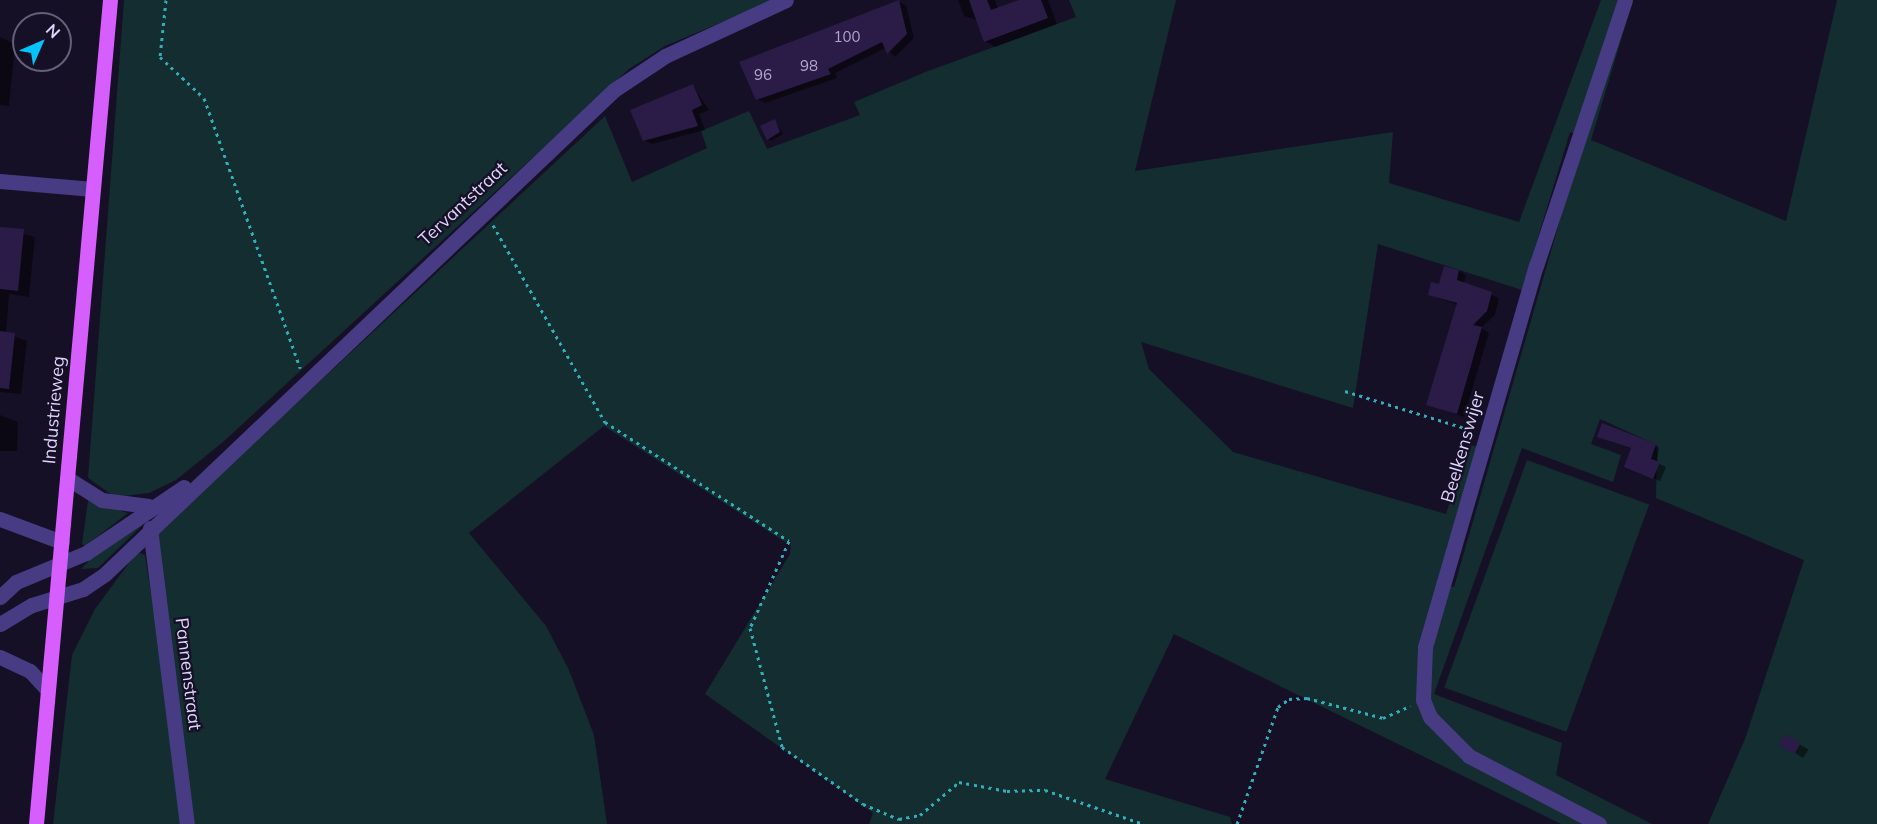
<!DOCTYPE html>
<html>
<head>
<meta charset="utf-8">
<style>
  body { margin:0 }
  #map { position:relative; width:1877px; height:824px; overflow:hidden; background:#161026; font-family:Mulish,sans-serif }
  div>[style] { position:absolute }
  .green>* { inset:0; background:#132d30; transform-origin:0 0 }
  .shadow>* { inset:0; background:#0007; transform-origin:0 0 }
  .building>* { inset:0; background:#2a1c47; transform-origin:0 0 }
  .path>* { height:3px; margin-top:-1.5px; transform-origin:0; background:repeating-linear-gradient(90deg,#31aeb7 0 3px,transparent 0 7.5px) }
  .minor>* { height:15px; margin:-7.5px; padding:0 7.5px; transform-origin:7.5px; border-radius:7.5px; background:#473b84 }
  .major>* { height:15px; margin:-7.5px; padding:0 7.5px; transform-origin:7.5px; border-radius:7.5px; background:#d55efd }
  span { translate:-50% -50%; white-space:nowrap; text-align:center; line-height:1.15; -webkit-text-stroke:4.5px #161026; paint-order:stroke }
  .number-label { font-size:15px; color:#b2a7d0 }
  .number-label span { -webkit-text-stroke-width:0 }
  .street-label { font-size:18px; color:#dfd5fe }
  .north { position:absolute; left:12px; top:12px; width:60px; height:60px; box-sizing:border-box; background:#161026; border:2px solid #665f7c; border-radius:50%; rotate:45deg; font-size:16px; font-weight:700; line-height:24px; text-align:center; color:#dfd5fe }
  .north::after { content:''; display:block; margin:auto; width:21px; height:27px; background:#04c4fb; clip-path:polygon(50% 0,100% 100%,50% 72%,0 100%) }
</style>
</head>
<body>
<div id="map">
  <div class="green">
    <i style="clip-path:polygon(124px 0,775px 0,665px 46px,629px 69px,223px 442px,176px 480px,149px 493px,115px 497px,88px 478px)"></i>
    <i style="clip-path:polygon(evenodd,1069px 0,1176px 0,1135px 171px,1393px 132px,1389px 183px,1519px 222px,1601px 0,1633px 0,1591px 140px,1786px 221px,1837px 0,1877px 0,1877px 824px,1708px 824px,1745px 739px,1804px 560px,1656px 498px,1657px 445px,1600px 419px,1591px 444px,1621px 455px,1613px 482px,1522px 448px,1434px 694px,1562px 743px,1556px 775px,1652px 824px,1561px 824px,1174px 634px,1105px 779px,1230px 817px,1232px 824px,869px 824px,873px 813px,705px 694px,790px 554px,791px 540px,785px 542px,604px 426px,469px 533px,546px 626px,569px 670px,594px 735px,607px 824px,53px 824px,72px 655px,95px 609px,137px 552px,145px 555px,153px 607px,158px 532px,605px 116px,632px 182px,707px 148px,701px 131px,749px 111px,767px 149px,860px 115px,854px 102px,928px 71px,1076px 17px,1069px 0,1570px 132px,1584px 137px,1454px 587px,1441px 583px,1482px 447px,1469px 445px,1446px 514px,1233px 452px,1149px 369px,1141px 342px,1353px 408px,1378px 244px,1522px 290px,1570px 132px)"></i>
    <i style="left:1527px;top:460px;width:130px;height:242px;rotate:20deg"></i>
    <i style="clip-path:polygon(88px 501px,128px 513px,85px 546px,82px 544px)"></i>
    <i style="clip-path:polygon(155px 513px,98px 568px,81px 569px,90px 560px)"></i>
  </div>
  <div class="shadow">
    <i style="clip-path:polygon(958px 0,995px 0,998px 9px,1023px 0,1048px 0,1057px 24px,995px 47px,985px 41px,978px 20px,964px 16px)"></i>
    <i style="clip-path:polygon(898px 1px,906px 5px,914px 38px,895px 57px,886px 48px,835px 73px,837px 78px,765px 103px,757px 99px)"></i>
    <i style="clip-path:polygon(0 37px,15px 44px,9px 106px,0 105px)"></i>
    <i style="clip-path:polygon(693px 86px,709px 110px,699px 114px,705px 130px,652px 144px,644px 140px)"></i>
    <i style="clip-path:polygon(774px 121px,783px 134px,771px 141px,768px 139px)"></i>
    <i style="clip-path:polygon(0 228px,35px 237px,29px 297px,9px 294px,6px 333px,27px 341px,21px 394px,0 392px)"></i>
    <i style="clip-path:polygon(1459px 271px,1466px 275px,1464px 284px,1499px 298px,1495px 315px,1481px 328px,1489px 333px,1464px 417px,1428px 404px,1458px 305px,1429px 295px)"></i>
    <i style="clip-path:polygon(0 415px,18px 422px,17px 451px,0 451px)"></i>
    <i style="clip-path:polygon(1606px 440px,1659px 447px,1657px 463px,1666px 467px,1660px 481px,1633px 470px,1633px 449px)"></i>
    <i style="left:1786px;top:736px;width:26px;height:10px;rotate:31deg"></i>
  </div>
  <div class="building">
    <i style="clip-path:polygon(899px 0,907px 34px,887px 54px,882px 42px,828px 69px,831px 74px,756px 100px,739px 62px)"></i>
    <i style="clip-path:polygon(969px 0,987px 0,991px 10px,1019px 0,1041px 0,1048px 18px,984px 42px)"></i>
    <i style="clip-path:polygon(693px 84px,702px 105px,692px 110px,698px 126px,643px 141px,630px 110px)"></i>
    <i style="clip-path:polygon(775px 119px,780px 132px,767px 140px,760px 126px)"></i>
    <i style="clip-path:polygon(0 227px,24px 229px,18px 291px,0 289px)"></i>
    <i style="clip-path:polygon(1444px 266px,1459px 270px,1457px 280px,1492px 292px,1487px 311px,1473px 325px,1482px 327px,1457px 414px,1426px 405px,1457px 303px,1428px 295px,1431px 282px,1439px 284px)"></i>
    <i style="clip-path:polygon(0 331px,15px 333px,9px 389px,0 388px)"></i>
    <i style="clip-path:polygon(1602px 423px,1656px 444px,1651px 459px,1660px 462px,1653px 479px,1624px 467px,1631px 448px,1597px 437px)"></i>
    <i style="left:1785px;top:734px;width:18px;height:13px;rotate:29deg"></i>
  </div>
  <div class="path">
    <i style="left:166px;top:0;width:57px;rotate:96deg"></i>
    <i style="left:160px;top:57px;width:60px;rotate:43deg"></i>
    <i style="left:204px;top:98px;width:287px;rotate:70.4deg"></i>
    <i style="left:493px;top:225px;width:227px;rotate:60.4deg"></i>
    <i style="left:605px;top:422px;width:219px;rotate:32.9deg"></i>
    <i style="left:789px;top:541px;width:95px;rotate:114.1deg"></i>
    <i style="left:750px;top:628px;width:123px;rotate:74.9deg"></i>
    <i style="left:782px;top:747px;width:99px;rotate:35.1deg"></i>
    <i style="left:863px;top:804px;width:39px;rotate:23deg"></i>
    <i style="left:899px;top:819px;width:21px;rotate:-11deg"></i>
    <i style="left:920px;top:815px;width:51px;rotate:-40.2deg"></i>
    <i style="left:959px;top:782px;width:49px;rotate:10.6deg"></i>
    <i style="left:1007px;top:791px;width:38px;rotate:-2deg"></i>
    <i style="left:1045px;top:790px;width:104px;rotate:19.1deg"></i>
    <i style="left:1345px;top:391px;width:135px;rotate:17.2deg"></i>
    <i style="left:1237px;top:824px;width:124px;rotate:-70.7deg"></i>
    <i style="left:1278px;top:707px;width:14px;rotate:-36deg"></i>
    <i style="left:1289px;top:699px;width:18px;rotate:-3deg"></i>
    <i style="left:1307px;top:698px;width:79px;rotate:14.7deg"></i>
    <i style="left:1383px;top:718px;width:30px;rotate:-24deg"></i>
  </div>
  <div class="minor">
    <i style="left:0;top:181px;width:93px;rotate:4.9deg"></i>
    <i style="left:67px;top:478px;width:41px;rotate:32.2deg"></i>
    <i style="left:102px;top:500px;width:47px;rotate:7.3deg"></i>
    <i style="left:0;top:519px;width:66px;rotate:20.4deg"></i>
    <i style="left:150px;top:528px;width:298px;rotate:82.9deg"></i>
    <i style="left:0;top:597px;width:22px;rotate:-43deg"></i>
    <i style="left:16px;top:582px;width:76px;rotate:-22.5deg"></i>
    <i style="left:86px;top:553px;width:118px;rotate:-34deg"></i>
    <i style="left:0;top:624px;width:37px;rotate:-31deg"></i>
    <i style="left:32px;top:605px;width:53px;rotate:-17.4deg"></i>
    <i style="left:83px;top:589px;width:27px;rotate:-34deg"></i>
    <i style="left:105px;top:574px;width:702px;rotate:-43.56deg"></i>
    <i style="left:614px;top:90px;width:61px;rotate:-33.7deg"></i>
    <i style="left:665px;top:56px;width:133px;rotate:-24.8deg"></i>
    <i style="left:0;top:657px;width:33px;rotate:25deg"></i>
    <i style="left:30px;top:671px;width:26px;rotate:47deg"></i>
    <i style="left:1599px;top:824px;width:147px;rotate:-152.4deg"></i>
    <i style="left:1469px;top:756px;width:55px;rotate:-135deg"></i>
    <i style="left:1430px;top:717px;width:18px;rotate:-112deg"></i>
    <i style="left:1423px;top:700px;width:53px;rotate:-87.8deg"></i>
    <i style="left:1425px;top:647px;width:397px;rotate:-73.8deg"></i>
    <i style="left:1536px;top:266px;width:280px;rotate:-71.5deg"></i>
  </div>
  <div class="major">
    <i style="left:36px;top:824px;width:827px;rotate:-84.87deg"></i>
  </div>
  <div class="number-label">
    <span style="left:847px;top:37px">100</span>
    <span style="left:809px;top:66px">98</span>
    <span style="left:763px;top:75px">96</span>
  </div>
  <div class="street-label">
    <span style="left:463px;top:204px;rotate:-43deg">Tervantstraat</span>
    <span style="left:54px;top:410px;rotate:-85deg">Industrieweg</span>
    <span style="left:1463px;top:447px;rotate:-74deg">Beelkenswijer</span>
    <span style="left:188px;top:674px;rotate:83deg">Pannenstraat</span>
  </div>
  <div class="north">N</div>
</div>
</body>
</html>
